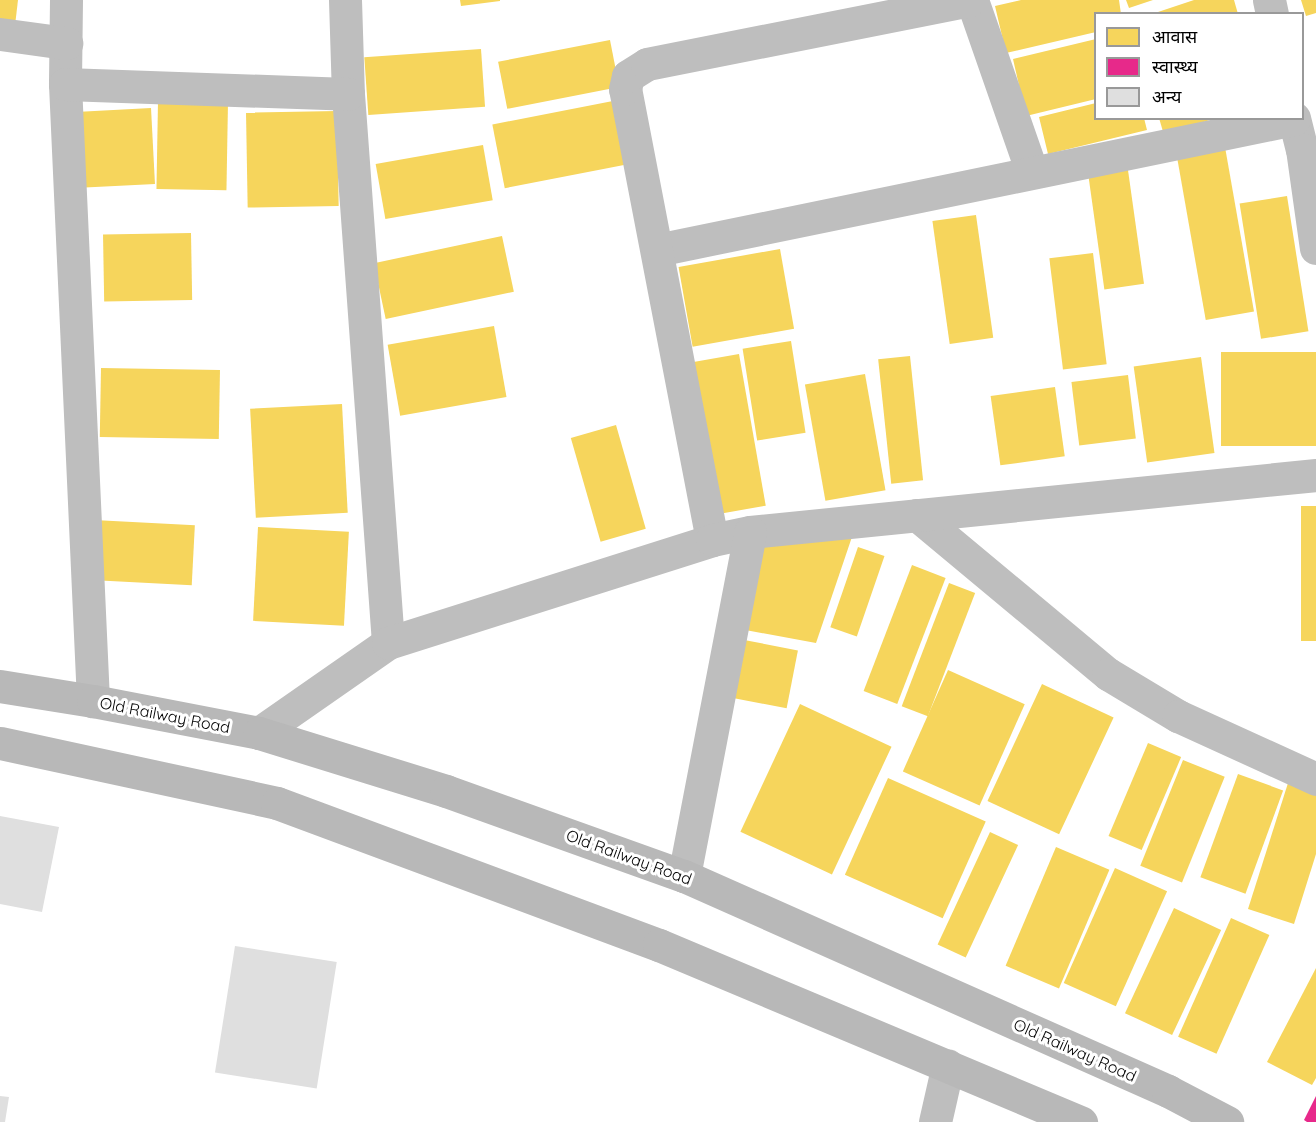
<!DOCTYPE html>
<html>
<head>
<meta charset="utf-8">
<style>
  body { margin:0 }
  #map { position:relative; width:1316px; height:1122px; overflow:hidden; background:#fff; font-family:Quicksand,"Noto Sans Devanagari",sans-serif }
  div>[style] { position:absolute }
  .homes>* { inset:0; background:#f6d55c; transform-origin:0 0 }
  .health>* { inset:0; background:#e7298a }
  .building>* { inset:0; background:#dfdfdf; transform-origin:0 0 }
  .street>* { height:33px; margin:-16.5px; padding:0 16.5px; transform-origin:16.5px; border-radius:16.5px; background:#bebebe }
  .secondary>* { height:33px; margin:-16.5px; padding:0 16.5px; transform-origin:16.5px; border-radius:16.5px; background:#b8b8b8 }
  span { translate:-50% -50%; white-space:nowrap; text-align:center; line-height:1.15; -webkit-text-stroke:6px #fff; paint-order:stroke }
  .street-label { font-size:16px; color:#000 }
  .legend { position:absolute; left:1094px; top:12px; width:210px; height:108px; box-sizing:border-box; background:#fff; border:2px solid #999; margin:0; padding:8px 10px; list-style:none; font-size:18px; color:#000 }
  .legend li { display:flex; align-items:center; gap:12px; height:30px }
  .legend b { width:30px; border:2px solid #999 }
</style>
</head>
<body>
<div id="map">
  <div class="homes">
    <i style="clip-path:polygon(0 0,18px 0,14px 34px,0 32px)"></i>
    <i style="clip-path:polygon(460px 0,500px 0,500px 1px,461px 6px)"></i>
    <i style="clip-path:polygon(1021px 0,1119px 0,1121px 14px,1096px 14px,1096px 32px,1006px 53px,995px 6px)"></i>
    <i style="clip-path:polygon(1126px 0,1153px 0,1129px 8px)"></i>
    <i style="clip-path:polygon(1194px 0,1234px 0,1238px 14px,1152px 14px)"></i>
    <i style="clip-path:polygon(1301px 0,1316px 0,1316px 13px,1306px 16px)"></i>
    <i style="clip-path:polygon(1096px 39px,1096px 99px,1026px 116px,1013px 59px)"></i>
    <i style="left:610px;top:40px;width:48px;height:114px;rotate:79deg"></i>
    <i style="left:481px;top:49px;width:58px;height:117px;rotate:86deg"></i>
    <i style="left:618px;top:100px;width:65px;height:128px;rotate:79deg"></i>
    <i style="left:158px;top:101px;width:70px;height:88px;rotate:1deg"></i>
    <i style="clip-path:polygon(1096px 103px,1096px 118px,1144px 118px,1147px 130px,1048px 154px,1039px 117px)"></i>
    <i style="left:151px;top:108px;width:76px;height:80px;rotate:87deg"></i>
    <i style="left:337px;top:111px;width:95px;height:91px;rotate:89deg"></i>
    <i style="clip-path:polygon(1159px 118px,1216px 118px,1164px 135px)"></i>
    <i style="left:483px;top:145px;width:56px;height:109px;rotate:80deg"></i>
    <i style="left:1225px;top:147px;width:167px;height:49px;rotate:80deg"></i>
    <i style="left:1127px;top:163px;width:122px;height:40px;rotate:82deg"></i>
    <i style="left:1287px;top:196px;width:137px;height:48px;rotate:81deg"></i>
    <i style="left:976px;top:215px;width:124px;height:44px;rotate:82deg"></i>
    <i style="left:191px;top:233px;width:67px;height:88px;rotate:89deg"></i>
    <i style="left:502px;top:236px;width:57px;height:131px;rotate:78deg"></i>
    <i style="left:780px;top:249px;width:81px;height:103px;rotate:80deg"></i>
    <i style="left:1093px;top:253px;width:112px;height:44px;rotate:83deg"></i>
    <i style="left:494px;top:326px;width:72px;height:108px;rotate:80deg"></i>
    <i style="left:791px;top:341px;width:93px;height:49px;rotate:81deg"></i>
    <i style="left:1316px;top:352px;width:94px;height:95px;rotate:90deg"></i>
    <i style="left:739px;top:354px;width:154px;height:52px;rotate:80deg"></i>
    <i style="left:910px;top:356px;width:125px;height:32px;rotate:84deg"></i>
    <i style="left:1201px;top:357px;width:97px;height:68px;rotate:82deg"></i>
    <i style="left:101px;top:368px;width:119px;height:69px;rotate:1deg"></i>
    <i style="left:865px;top:374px;width:118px;height:61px;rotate:80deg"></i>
    <i style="left:1128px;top:375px;width:64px;height:57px;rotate:83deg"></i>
    <i style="left:1055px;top:387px;width:70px;height:65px;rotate:82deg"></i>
    <i style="left:342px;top:404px;width:109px;height:92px;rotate:87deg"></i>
    <i style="left:616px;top:425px;width:108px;height:47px;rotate:74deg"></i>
    <i style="left:1301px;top:506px;width:15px;height:135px"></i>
    <i style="left:94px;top:520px;width:101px;height:60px;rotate:3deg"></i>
    <i style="left:258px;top:527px;width:91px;height:94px;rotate:3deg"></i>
    <i style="clip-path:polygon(855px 528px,816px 643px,740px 629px,759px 537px)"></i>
    <i style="left:858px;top:547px;width:28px;height:85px;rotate:19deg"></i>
    <i style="left:912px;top:565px;width:36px;height:135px;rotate:21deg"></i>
    <i style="left:949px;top:583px;width:28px;height:132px;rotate:21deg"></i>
    <i style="left:739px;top:639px;width:60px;height:59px;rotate:11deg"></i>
    <i style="left:948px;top:670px;width:84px;height:111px;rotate:24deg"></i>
    <i style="left:1042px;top:684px;width:79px;height:129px;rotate:25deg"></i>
    <i style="left:800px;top:704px;width:101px;height:141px;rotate:25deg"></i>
    <i style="left:1148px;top:743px;width:36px;height:101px;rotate:23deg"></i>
    <i style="left:1183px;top:760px;width:45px;height:114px;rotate:22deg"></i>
    <i style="left:1238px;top:774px;width:48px;height:110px;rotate:20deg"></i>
    <i style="left:888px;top:778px;width:107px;height:106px;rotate:24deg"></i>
    <i style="clip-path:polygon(1288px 783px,1316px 792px,1316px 854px,1294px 924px,1248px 909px)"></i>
    <i style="left:990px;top:832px;width:31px;height:124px;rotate:25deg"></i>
    <i style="left:1056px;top:847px;width:58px;height:129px;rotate:23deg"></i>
    <i style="left:1115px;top:868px;width:57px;height:126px;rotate:24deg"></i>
    <i style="left:1174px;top:908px;width:52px;height:116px;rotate:25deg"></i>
    <i style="left:1231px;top:918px;width:42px;height:130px;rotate:24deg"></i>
    <i style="clip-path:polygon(1316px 968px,1316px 1078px,1312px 1085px,1267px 1062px)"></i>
  </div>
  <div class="health">
    <i style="clip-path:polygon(1316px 1096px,1316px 1122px,1307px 1122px,1304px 1120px)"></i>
  </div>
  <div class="building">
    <i style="clip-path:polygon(0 816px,59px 827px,42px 912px,0 904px)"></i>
    <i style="left:235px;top:946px;width:103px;height:128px;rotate:9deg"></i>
    <i style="clip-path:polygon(0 1096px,9px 1097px,5px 1122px,0 1122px)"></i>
  </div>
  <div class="street">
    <i style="left:66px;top:0;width:84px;rotate:90.7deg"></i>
    <i style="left:65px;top:84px;width:618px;rotate:87.4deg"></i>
    <i style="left:345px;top:0;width:94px;rotate:88.2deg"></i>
    <i style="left:348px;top:94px;width:550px;rotate:85.83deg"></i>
    <i style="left:972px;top:0;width:182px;rotate:70.8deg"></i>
    <i style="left:1269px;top:0;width:14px;rotate:78deg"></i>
    <i style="left:0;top:34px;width:67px;rotate:7.8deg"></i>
    <i style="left:65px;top:84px;width:283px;rotate:2deg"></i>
    <i style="left:1294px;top:118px;width:32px;rotate:76deg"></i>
    <i style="left:1302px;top:149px;width:100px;rotate:82deg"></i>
    <i style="left:657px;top:250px;width:650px;rotate:-11.62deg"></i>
    <i style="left:917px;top:515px;width:249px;rotate:39.8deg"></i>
    <i style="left:1108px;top:674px;width:82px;rotate:31deg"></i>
    <i style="left:1178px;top:716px;width:152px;rotate:24.5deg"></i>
    <i style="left:712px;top:540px;width:459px;rotate:-100.9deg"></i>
    <i style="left:625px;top:89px;width:13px;rotate:-77deg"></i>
    <i style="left:628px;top:76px;width:22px;rotate:-32deg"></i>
    <i style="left:647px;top:64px;width:328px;rotate:-11.2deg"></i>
    <i style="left:259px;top:733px;width:157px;rotate:-34.9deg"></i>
    <i style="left:388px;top:643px;width:340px;rotate:-17.6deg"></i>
    <i style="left:712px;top:540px;width:39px;rotate:-12deg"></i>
    <i style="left:750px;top:532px;width:569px;rotate:-5.75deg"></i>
    <i style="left:684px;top:876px;width:350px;rotate:-79.1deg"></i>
    <i style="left:935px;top:1122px;width:58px;rotate:-77.2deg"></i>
  </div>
  <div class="secondary">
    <i style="left:0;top:686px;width:94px;rotate:9.2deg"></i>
    <i style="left:93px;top:701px;width:169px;rotate:10.9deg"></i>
    <i style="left:259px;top:733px;width:196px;rotate:17.2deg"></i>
    <i style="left:446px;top:791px;width:253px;rotate:19.7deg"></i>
    <i style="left:684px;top:876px;width:530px;rotate:23.95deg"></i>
    <i style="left:1168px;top:1091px;width:67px;rotate:27.7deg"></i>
    <i style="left:0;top:743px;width:283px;rotate:12.2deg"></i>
    <i style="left:277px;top:803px;width:408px;rotate:20.4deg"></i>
    <i style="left:659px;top:945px;width:458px;rotate:22.8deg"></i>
  </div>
  <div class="street-label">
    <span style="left:165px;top:715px;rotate:11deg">Old Railway Road</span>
    <span style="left:629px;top:857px;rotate:20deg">Old Railway Road</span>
    <span style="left:1075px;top:1050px;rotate:24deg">Old Railway Road</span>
  </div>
  <ul class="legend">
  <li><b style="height:16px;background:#f6d55c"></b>आवास</li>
  <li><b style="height:16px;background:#e7298a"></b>स्वास्थ्य</li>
  <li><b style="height:16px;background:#dfdfdf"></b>अन्य</li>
  </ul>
</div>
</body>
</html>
